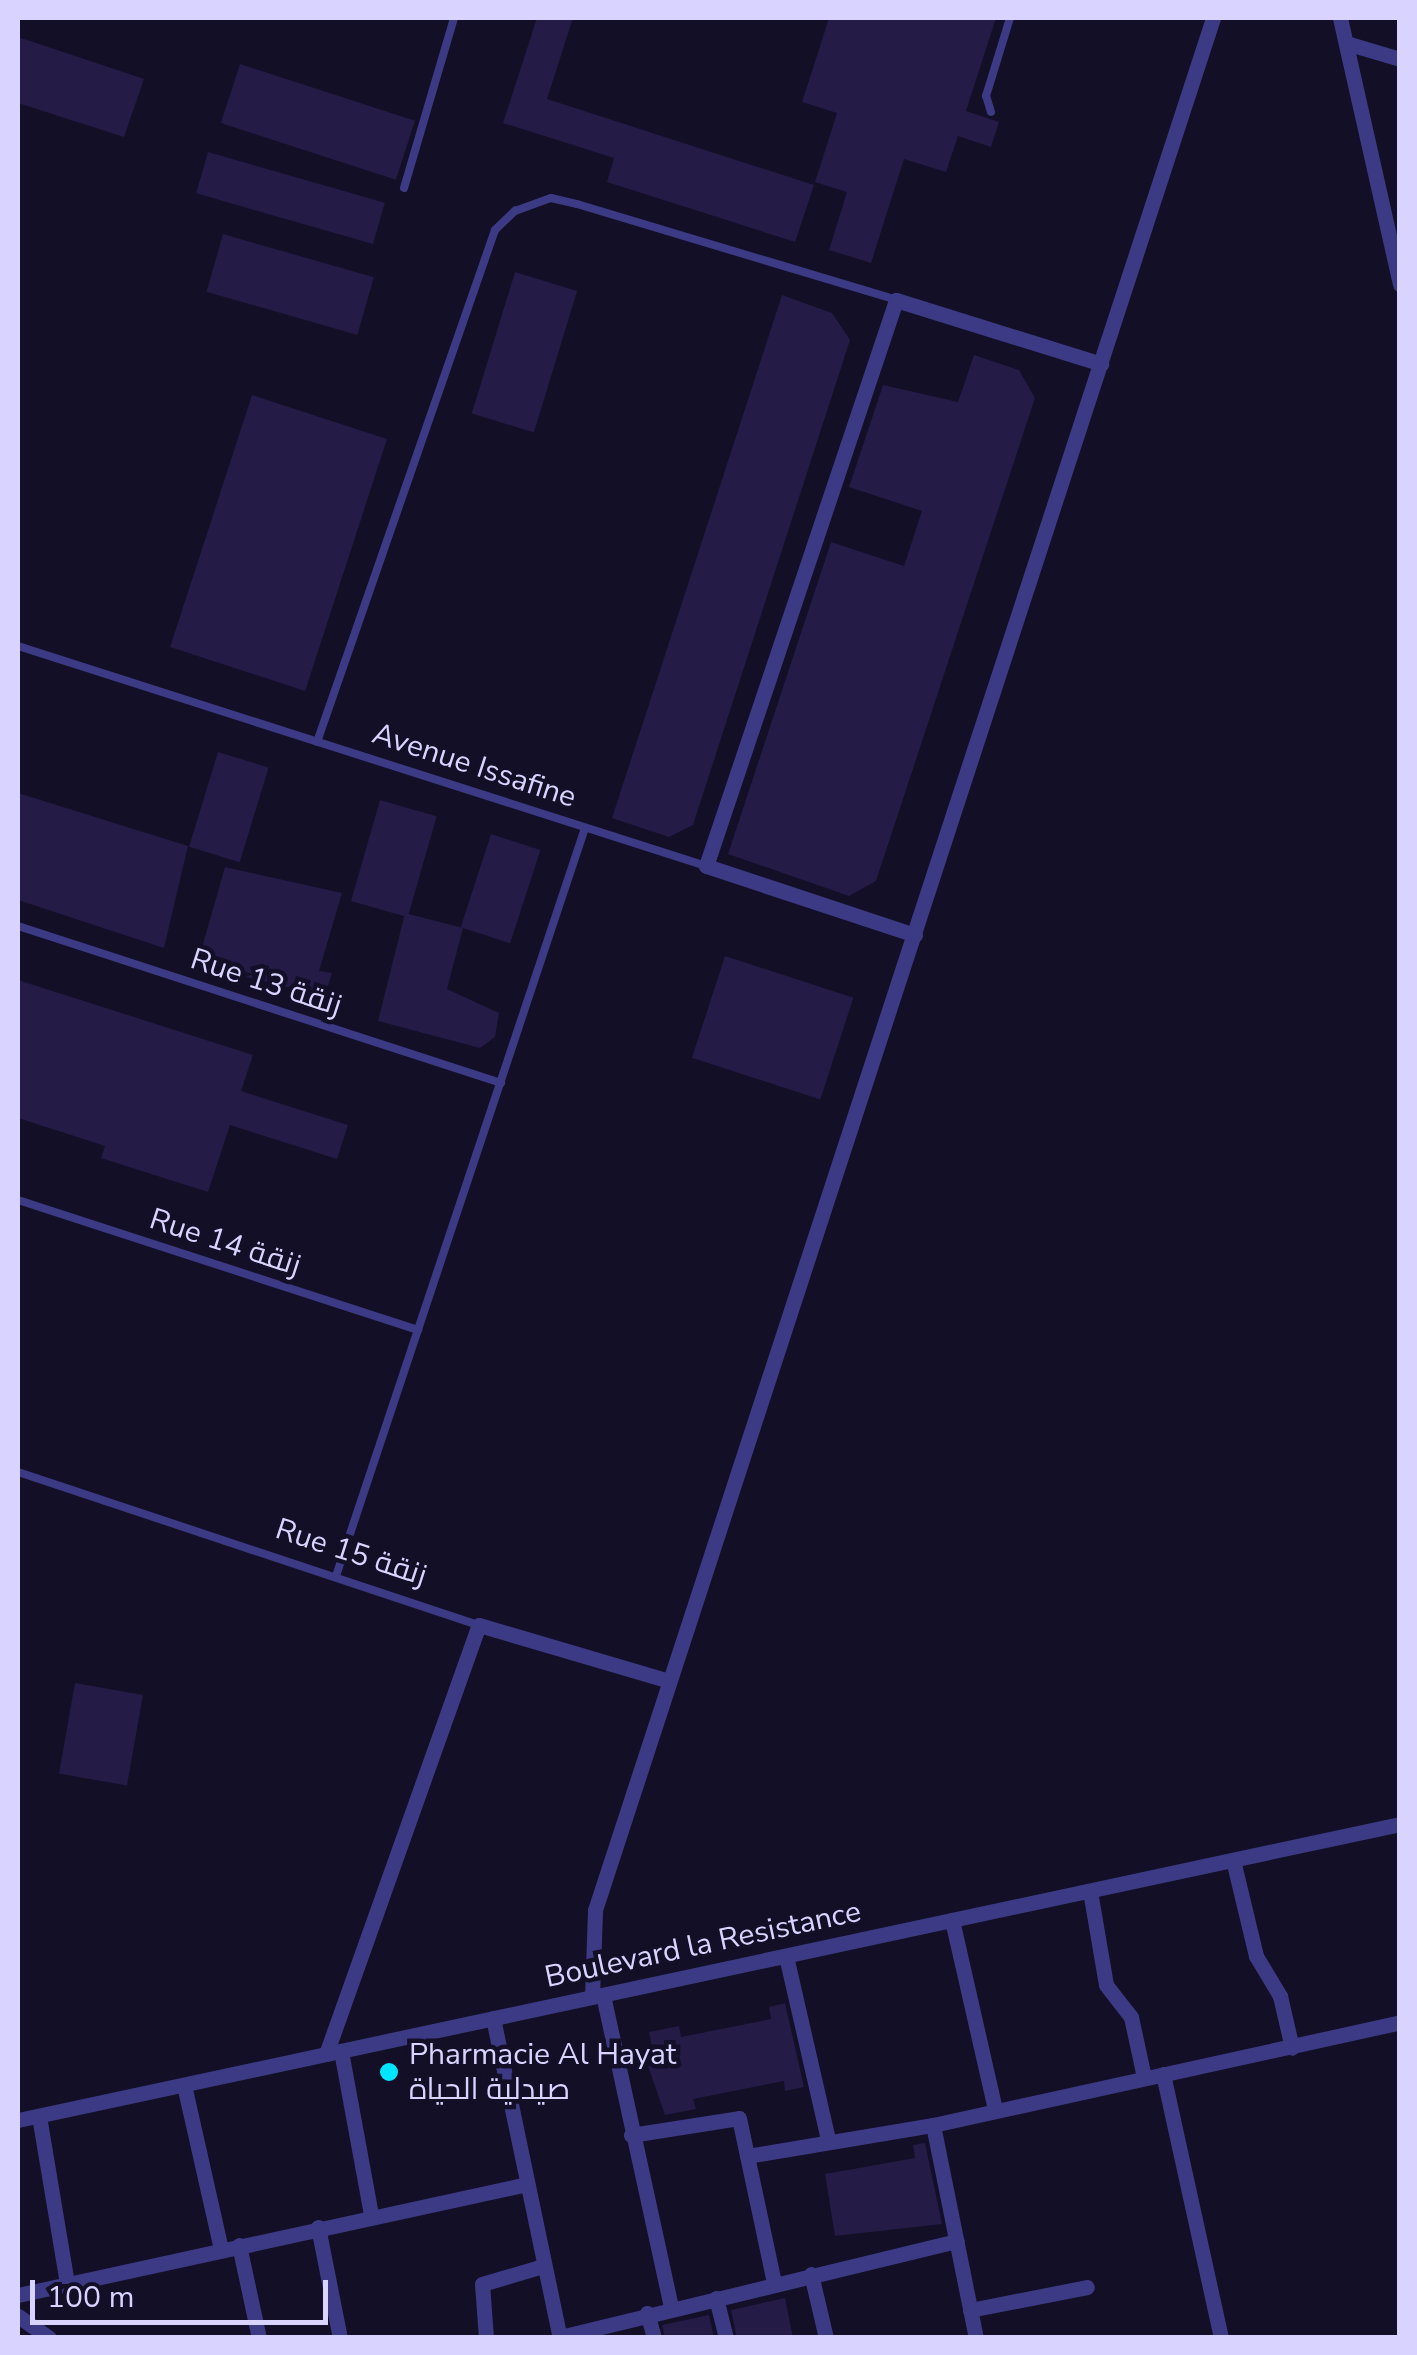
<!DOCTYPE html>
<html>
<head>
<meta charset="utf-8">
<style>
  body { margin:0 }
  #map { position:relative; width:1417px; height:2355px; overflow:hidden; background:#130f26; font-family:"Nunito Sans",Cairo,sans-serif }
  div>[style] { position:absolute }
  .building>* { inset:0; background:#241b47; transform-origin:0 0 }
  .lane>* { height:8px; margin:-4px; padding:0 4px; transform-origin:4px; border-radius:4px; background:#3d3a85 }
  .street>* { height:15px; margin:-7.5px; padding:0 7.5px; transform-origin:7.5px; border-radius:7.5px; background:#3d3a85 }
  .dots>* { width:28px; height:28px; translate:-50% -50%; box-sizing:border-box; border:5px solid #130f26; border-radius:50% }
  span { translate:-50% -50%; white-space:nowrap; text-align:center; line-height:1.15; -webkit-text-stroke:9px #130f26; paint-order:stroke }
  .street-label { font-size:30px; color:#d9d4ff }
  .poi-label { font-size:30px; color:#d9d4ff }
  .left { translate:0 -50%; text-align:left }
  .frame { position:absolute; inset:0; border:20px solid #d9d4ff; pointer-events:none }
  .scale { position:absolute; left:30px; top:2280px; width:298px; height:45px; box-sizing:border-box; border:5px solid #d9d4ff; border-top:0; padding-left:12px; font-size:30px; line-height:35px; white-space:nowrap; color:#d9d4ff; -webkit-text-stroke:8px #130f26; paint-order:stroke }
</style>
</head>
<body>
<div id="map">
  <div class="building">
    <i style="clip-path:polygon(537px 18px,573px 18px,547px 99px,814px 185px,795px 242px,607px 182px,614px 158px,503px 123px)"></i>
    <i style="clip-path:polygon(829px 18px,996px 18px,966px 111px,999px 122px,991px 147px,958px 136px,946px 172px,904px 159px,871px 263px,829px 250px,847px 192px,815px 182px,837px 113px,802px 102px)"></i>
    <i style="clip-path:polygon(18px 37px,144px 79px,124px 137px,18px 103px)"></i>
    <i style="left:240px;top:64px;width:184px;height:62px;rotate:18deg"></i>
    <i style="left:208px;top:152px;width:184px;height:43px;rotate:16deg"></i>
    <i style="left:223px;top:234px;width:157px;height:60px;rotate:16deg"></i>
    <i style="left:515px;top:272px;width:65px;height:148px;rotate:17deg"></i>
    <i style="clip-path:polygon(782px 295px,832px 313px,850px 340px,693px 825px,669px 837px,612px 818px)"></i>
    <i style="clip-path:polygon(974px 355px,1019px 370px,1035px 398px,876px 881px,849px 896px,728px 854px,831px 542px,904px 566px,922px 511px,849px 487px,883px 385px,958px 402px)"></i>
    <i style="left:252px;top:395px;width:142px;height:265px;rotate:18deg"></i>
    <i style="left:218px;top:752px;width:53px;height:99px;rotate:17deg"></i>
    <i style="clip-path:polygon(18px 793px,188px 846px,164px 948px,18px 900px)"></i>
    <i style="left:380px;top:800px;width:59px;height:105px;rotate:16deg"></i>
    <i style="left:491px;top:834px;width:52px;height:98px;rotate:18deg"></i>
    <i style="clip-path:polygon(225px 867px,342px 893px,319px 971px,332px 973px,325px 996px,197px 965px)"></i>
    <i style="clip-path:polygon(405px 913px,463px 928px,447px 989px,499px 1013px,495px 1037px,480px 1048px,378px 1021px)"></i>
    <i style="left:725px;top:956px;width:135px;height:107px;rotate:18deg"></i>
    <i style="clip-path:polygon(18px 980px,253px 1055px,241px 1091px,348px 1125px,337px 1159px,230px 1125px,208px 1192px,101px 1158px,105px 1146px,18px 1118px)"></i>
    <i style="left:75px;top:1683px;width:69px;height:92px;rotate:10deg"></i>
    <i style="clip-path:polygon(785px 2003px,804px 2087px,785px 2091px,784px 2081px,693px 2099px,696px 2109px,665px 2115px,648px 2066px,655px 2065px,649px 2032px,679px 2026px,681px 2037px,771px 2019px,769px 2007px)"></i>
    <i style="clip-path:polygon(925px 2143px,942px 2224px,835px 2236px,825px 2174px,915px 2158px,913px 2145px)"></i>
    <i style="clip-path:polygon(785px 2298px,793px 2338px,737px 2338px,731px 2310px)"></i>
    <i style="clip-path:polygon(709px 2315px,714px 2338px,665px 2338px,662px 2325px)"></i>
  </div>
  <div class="lane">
    <i style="left:991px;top:112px;width:17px;rotate:-107deg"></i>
    <i style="left:986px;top:96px;width:82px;rotate:-72.9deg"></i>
    <i style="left:404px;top:188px;width:177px;rotate:-73.6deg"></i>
    <i style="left:18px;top:646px;width:722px;rotate:17.73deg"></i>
    <i style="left:317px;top:742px;width:542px;rotate:-70.83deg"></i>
    <i style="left:495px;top:230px;width:28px;rotate:-44deg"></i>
    <i style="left:515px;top:211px;width:38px;rotate:-20deg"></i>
    <i style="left:551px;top:198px;width:27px;rotate:13deg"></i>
    <i style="left:577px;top:204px;width:333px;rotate:16.7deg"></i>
    <i style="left:18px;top:926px;width:508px;rotate:18.01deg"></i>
    <i style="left:18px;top:1200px;width:421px;rotate:18deg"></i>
    <i style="left:18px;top:1472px;width:486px;rotate:18.4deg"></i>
    <i style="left:336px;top:1576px;width:785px;rotate:-71.59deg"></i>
  </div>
  <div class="street">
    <i style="left:1340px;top:18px;width:273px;rotate:77.3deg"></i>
    <i style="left:1346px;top:43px;width:56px;rotate:16.5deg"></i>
    <i style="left:915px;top:935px;width:220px;rotate:-161.7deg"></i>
    <i style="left:706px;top:866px;width:597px;rotate:-71.44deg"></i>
    <i style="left:896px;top:300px;width:215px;rotate:17.3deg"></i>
    <i style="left:1233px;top:1860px;width:99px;rotate:76.5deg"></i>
    <i style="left:1256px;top:1956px;width:47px;rotate:59deg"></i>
    <i style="left:1280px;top:1996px;width:53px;rotate:77deg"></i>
    <i style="left:1090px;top:1891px;width:95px;rotate:80.3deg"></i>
    <i style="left:1106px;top:1985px;width:41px;rotate:52deg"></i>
    <i style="left:1131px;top:2017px;width:61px;rotate:77.8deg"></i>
    <i style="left:952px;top:1920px;width:195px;rotate:77.2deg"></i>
    <i style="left:786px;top:1956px;width:189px;rotate:77.1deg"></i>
    <i style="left:603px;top:1995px;width:319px;rotate:77.7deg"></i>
    <i style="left:592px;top:1997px;width:87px;rotate:-88deg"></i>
    <i style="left:595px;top:1910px;width:1990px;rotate:-71.91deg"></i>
    <i style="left:493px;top:2018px;width:327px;rotate:78.2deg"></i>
    <i style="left:341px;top:2051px;width:167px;rotate:79.6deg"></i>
    <i style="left:326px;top:2054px;width:455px;rotate:-70.4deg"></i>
    <i style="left:479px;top:1625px;width:198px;rotate:16.4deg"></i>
    <i style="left:1163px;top:2074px;width:270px;rotate:77.6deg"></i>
    <i style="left:184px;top:2085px;width:168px;rotate:77.3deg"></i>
    <i style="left:39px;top:2116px;width:169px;rotate:80.5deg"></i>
    <i style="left:18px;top:2120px;width:1413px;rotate:-12.09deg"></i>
    <i style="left:933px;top:2125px;width:217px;rotate:78.6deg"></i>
    <i style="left:631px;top:2135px;width:109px;rotate:-8.9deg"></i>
    <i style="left:739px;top:2118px;width:169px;rotate:78deg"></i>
    <i style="left:747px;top:2156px;width:189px;rotate:-9.5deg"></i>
    <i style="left:933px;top:2125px;width:478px;rotate:-12.4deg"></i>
    <i style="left:318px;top:2227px;width:113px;rotate:78.8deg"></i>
    <i style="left:239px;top:2245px;width:95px;rotate:77.9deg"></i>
    <i style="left:811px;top:2274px;width:66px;rotate:76.8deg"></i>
    <i style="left:18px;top:2295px;width:517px;rotate:-12.29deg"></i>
    <i style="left:716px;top:2298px;width:41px;rotate:76deg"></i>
    <i style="left:970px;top:2310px;width:119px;rotate:-11.1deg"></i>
    <i style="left:647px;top:2313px;width:26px;rotate:74deg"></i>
    <i style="left:18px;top:2316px;width:38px;rotate:35deg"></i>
    <i style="left:560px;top:2337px;width:408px;rotate:-13.6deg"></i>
    <i style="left:486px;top:2338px;width:54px;rotate:-94.2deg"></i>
    <i style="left:482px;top:2284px;width:64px;rotate:-16.4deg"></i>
  </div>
  <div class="dots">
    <i style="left:389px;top:2072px;background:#00e5ff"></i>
  </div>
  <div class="street-label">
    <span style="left:474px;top:766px;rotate:18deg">Avenue Issafine</span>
    <span style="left:266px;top:983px;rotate:18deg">Rue 13 زنقة</span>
    <span style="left:225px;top:1243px;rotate:18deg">Rue 14 زنقة</span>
    <span style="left:351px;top:1553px;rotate:18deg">Rue 15 زنقة</span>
    <span style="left:703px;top:1945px;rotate:-12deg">Boulevard la Resistance</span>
  </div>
  <div class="poi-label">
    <span class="left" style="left:409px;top:2072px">Pharmacie Al Hayat<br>صيدلية الحياة</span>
  </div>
  <div class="frame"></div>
  <div class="scale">100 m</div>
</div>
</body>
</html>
